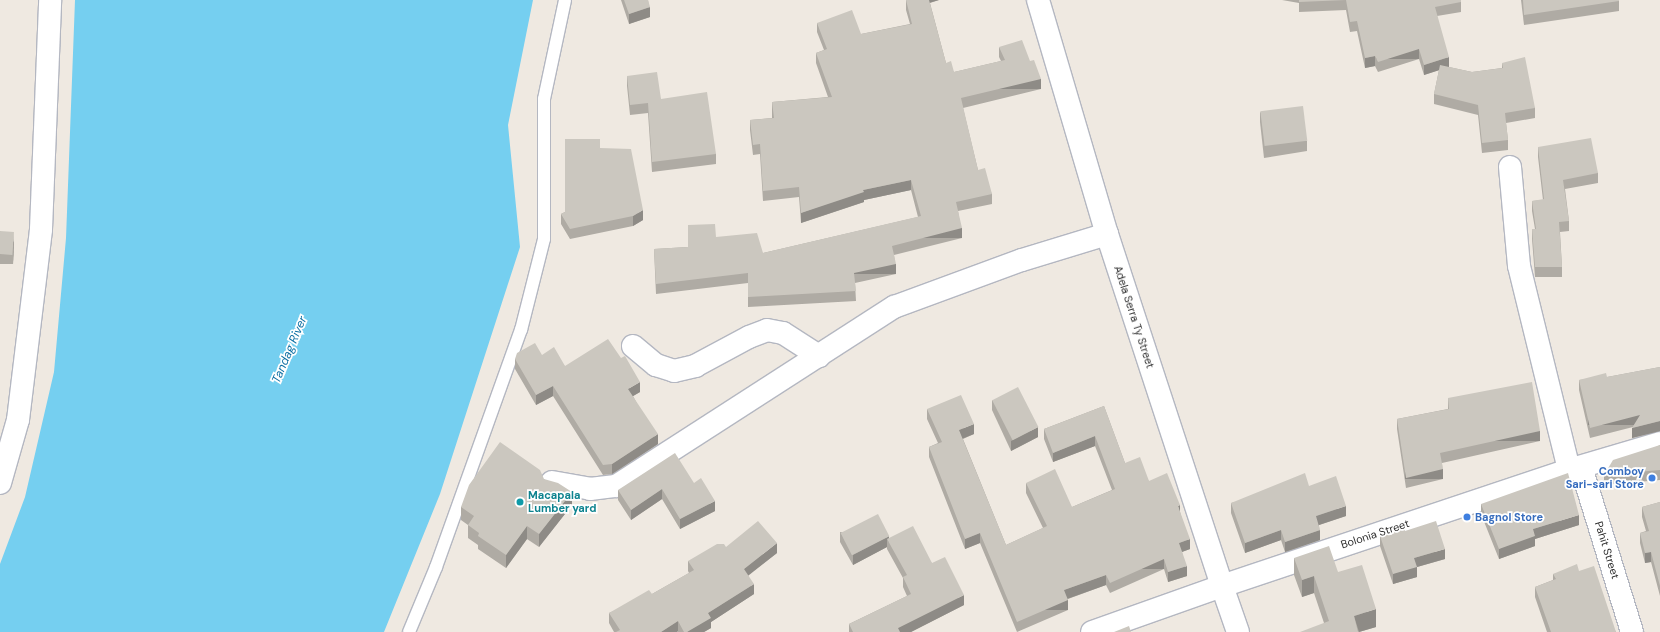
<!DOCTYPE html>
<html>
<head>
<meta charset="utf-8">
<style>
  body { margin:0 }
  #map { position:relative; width:1660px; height:632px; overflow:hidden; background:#efe9e1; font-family:"DM Sans",sans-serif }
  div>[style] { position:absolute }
  .water>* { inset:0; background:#75cff0 }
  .roads { filter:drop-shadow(1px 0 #b4b7c1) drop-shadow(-1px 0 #b4b7c1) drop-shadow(0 1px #b4b7c1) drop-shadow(0 -1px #b4b7c1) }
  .lane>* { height:12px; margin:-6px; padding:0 6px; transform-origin:6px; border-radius:6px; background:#fff }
  .street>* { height:22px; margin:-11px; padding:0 11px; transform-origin:11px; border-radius:11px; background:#fff }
  .secondary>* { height:22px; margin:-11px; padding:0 11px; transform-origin:11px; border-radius:11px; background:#fff }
  .wall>* { inset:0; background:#afaba4 }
  .shaded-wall>* { inset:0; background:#8e8b86; transform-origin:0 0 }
  .building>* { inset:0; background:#cbc7bf; transform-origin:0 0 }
  .dots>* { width:11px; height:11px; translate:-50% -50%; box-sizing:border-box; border:2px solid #fff; border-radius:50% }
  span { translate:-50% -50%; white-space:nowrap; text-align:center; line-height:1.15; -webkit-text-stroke:3.5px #fff; paint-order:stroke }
  .street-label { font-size:11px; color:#2e2e2e }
  .shop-label { font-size:11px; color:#366cbe; font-weight:700 }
  .right { translate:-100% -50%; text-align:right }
  .left { translate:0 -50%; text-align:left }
  .culture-label { font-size:11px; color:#0d838f; font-weight:700 }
  .water-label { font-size:12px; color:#0d6fa3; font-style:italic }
</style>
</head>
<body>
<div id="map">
  <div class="water">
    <i style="clip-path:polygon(75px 0,533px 0,508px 125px,520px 247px,440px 494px,384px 632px,0 632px,0 564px,25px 497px,54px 372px,66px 238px)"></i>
  </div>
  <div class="roads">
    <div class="lane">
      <i style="left:409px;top:632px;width:70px;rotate:-67.4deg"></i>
      <i style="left:436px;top:567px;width:252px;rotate:-70.3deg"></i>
      <i style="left:521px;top:330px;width:94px;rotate:-75.8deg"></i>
      <i style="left:544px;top:239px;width:140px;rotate:-90deg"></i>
      <i style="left:544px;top:99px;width:101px;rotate:-78deg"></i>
    </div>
    <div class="street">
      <i style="left:1510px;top:167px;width:99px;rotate:84.8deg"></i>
      <i style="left:1519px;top:266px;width:210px;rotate:76.2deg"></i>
      <i style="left:633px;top:346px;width:30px;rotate:40deg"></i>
      <i style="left:656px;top:365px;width:19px;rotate:18deg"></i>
      <i style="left:674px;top:371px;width:22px;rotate:-13deg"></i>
      <i style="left:695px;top:366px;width:61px;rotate:-28.2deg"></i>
      <i style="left:749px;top:337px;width:19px;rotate:-21deg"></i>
      <i style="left:767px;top:330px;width:16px;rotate:11deg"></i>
      <i style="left:783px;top:333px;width:43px;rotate:32.6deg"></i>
      <i style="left:1581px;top:467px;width:173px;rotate:72.8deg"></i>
      <i style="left:552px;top:482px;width:39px;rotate:10deg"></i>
      <i style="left:590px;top:489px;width:26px;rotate:-7deg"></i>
      <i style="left:616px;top:486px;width:331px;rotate:-32.8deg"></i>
      <i style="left:894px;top:307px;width:136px;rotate:-20.2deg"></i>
      <i style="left:1022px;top:260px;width:89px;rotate:-17deg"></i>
      <i style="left:0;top:483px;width:66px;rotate:-74.1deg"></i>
      <i style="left:18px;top:420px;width:192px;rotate:-83.1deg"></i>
      <i style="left:41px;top:229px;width:229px;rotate:-87.7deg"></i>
      <i style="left:1092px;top:632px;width:138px;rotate:-19.5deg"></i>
      <i style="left:1222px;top:586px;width:49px;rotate:70.8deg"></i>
    </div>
    <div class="secondary">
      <i style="left:1038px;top:0;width:244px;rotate:73.6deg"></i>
      <i style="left:1107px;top:234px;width:370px;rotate:71.9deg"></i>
      <i style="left:1222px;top:586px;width:366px;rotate:-18.5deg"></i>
      <i style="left:1569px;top:470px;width:95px;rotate:-16.5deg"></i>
    </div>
  </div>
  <div class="wall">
    <i style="clip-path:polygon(621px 0,648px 0,650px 17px,629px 24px)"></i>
    <i style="clip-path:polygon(906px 0,939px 0,930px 3px,946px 63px,954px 72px,1001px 61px,999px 57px,999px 47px,1041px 89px,963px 108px,978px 170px,992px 194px,992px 204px,958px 211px,962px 238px,894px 255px,896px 274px,855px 283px,856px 301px,748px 307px,748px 283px,656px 294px,654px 249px,688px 247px,716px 237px,763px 253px,918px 217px,911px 190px,864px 200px,864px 202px,801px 223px,799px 197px,763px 201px,760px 154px,753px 155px,750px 130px,750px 120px,772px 118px,772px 102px,828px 97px,816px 63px,816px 53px,824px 50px,817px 32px,817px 23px,861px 34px,910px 24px,906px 10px)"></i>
    <i style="clip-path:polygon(1282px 0,1461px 0,1461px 12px,1437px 16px,1449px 67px,1472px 72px,1502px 68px,1502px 63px,1535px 108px,1535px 118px,1506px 123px,1508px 140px,1508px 150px,1482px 153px,1478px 115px,1434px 104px,1434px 94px,1439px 70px,1424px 75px,1419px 59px,1378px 72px,1375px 66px,1365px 68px,1357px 31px,1350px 32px,1346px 10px,1299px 12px,1299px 3px)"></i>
    <i style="clip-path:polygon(1521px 0,1619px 0,1619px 11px,1524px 25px)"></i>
    <i style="clip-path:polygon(627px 76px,661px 99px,716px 154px,716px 164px,652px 172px,648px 113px,630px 115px,627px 86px)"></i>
    <i style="clip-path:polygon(1260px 112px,1307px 141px,1307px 151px,1264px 158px,1260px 122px)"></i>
    <i style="clip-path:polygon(1538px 147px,1598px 173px,1598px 183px,1565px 189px,1569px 221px,1569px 231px,1560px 232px,1562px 267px,1562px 277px,1535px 277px,1532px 239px,1532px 229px,1535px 229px,1532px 211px,1532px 201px,1543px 200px,1538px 157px)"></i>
    <i style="clip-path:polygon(600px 148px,643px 220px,633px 226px,570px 239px,561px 224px,561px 214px,565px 212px)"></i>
    <i style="clip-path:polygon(0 231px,14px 242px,13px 264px,0 264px)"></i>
    <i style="clip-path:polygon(542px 355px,565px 366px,640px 392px,633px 396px,658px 444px,612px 474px,603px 475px,553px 396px,536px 405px,515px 369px,515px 359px)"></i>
    <i style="clip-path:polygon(1660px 367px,1660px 431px,1632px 438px,1633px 427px,1590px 438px,1579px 390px,1579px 380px,1607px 377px)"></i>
    <i style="clip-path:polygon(1448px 398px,1540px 441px,1442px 463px,1443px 479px,1406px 488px,1397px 429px,1397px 419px,1448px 409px)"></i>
    <i style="clip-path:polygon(992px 400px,1038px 437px,1011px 451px,992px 410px)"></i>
    <i style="clip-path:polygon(1104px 406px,1125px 463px,1149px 481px,1180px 512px,1190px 549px,1182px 552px,1187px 576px,1168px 582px,1164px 569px,1110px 593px,1106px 585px,1068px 599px,1068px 610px,1017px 632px,980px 543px,965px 549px,929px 457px,929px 447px,938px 443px,927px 419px,927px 409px,974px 434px,963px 439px,1006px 545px,1043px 528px,1026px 493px,1026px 483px,1072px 507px,1112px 490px,1095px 446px,1053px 462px,1044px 439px,1044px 429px)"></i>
    <i style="clip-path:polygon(1660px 445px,1660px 480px,1604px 485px,1604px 475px)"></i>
    <i style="clip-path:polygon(544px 479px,572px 505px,539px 547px,527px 539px,506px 568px,478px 549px,478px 545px,468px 538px,468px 525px,461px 520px,461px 507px)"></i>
    <i style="clip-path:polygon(694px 483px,715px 511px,680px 529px,662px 499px,631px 520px,618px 500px,618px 490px)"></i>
    <i style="clip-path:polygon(1309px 486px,1346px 516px,1319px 525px,1320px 540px,1285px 552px,1281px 540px,1245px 553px,1231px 513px,1231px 503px)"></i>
    <i style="clip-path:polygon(1660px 502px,1660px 596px,1651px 562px,1645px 563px,1640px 543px,1640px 533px,1646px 531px,1642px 517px,1642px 507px)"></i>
    <i style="clip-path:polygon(1481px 504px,1579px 525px,1535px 539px,1535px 546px,1499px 559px,1481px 514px)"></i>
    <i style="clip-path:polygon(1405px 531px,1445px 559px,1417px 567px,1417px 577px,1393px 584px,1380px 546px,1380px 536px)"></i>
    <i style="clip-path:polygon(840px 532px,889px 538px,932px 563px,964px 605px,911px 632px,849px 632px,849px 624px,907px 596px,903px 587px,903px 578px,887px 549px,887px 547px,853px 565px,840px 542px)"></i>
    <i style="clip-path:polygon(777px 553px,748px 575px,754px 594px,711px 622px,711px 628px,704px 632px,678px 632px,678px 631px,677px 632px,614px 632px,609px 623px,609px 613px,652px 594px,689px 573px,688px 571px,688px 561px)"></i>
    <i style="clip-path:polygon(1294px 558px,1338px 572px,1376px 627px,1359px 632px,1324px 623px,1314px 593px,1302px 597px,1294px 575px)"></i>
    <i style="clip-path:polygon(1579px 571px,1616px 632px,1547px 632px,1535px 597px,1535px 587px,1553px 580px,1553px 574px)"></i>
  </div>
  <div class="shaded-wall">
    <i style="clip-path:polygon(915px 0,939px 0,915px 7px)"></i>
    <i style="clip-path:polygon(650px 7px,650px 17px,629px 24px,629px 14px)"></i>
    <i style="left:1419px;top:49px;width:10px;height:43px;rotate:90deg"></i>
    <i style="clip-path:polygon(1375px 56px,1375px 66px,1365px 68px,1365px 58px)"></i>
    <i style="clip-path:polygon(1449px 57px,1449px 67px,1424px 75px,1424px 65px)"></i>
    <i style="left:1041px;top:79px;width:10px;height:82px;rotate:90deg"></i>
    <i style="clip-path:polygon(911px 180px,911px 190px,864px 200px,864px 202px,801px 223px,801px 213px,863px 190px)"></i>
    <i style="clip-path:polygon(643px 210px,643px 220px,633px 226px,633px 216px)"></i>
    <i style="left:962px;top:228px;width:10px;height:72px;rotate:90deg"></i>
    <i style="clip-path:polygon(14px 232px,14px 242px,13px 264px,13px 254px)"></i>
    <i style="left:896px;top:264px;width:10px;height:43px;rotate:90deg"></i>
    <i style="clip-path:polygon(640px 382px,640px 392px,628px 399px,628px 389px)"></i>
    <i style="clip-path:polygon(553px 386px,553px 396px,536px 405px,536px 395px)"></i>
    <i style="left:1640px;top:415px;width:10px;height:52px;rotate:90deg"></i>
    <i style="clip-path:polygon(1660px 421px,1660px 431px,1632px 438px,1632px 428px)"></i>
    <i style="clip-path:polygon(974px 424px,974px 434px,959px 440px,959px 430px)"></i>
    <i style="clip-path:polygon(1038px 427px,1038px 437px,1011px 451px,1011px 441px)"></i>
    <i style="left:1540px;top:431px;width:10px;height:102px;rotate:90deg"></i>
    <i style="clip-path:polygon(658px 434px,658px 444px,612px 474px,612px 464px)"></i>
    <i style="clip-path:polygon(1095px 436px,1095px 446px,1053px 462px,1053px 453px)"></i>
    <i style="left:1443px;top:469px;width:10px;height:38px;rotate:90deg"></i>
    <i style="clip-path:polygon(662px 489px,662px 499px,631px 520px,631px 510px)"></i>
    <i style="clip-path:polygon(572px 492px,572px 505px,539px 547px,539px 534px)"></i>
    <i style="clip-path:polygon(715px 501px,715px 511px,680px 529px,680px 519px)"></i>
    <i style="clip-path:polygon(1180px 505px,1180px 515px,1178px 506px)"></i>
    <i style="clip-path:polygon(1346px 506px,1346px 516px,1316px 526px,1316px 516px)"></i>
    <i style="clip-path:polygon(1579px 515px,1579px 525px,1535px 539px,1535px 546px,1499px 559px,1499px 549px,1533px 529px)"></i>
    <i style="clip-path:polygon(527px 526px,527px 539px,506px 568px,506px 555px)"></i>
    <i style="clip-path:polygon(1281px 530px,1281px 540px,1245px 553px,1245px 543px)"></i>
    <i style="clip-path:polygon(1320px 530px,1320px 540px,1285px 552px,1285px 542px)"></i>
    <i style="clip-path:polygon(980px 533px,980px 543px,965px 549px,965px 539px)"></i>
    <i style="clip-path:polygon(889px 536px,889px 542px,887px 539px,887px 547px,853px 565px,853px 555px)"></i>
    <i style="clip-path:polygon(1190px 539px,1190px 549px,1179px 553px,1179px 543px)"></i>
    <i style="clip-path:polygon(777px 543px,777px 553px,744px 579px,744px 569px)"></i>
    <i style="clip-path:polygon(1445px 549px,1445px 559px,1417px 567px,1417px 577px,1393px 584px,1393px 574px,1414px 558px)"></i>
    <i style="clip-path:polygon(1651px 552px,1651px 562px,1645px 563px,1645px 553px)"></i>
    <i style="left:1164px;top:559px;width:10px;height:59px;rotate:90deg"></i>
    <i style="clip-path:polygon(1187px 566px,1187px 576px,1168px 582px,1168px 572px)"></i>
    <i style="clip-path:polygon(1106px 575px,1106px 585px,1064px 600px,1064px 590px)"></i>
    <i style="clip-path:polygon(1314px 576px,1314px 593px,1302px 597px,1302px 580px)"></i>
    <i style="clip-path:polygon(754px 584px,754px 594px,711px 622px,711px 628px,704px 632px,687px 632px,708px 613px)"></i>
    <i style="clip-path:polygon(964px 595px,964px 605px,911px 632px,898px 632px,898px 628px)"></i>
    <i style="left:1068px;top:600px;width:10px;height:56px;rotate:90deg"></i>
    <i style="clip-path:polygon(1376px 609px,1376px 627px,1359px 632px,1354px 616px)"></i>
    <i style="clip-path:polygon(678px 621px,678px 631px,677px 632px,661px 632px)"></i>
  </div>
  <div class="building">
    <i style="clip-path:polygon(624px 0,648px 0,650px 7px,629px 14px)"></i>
    <i style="clip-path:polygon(906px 0,929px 0,946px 63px,951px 61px,954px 72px,1005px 60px,999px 47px,1022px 40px,1030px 61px,1034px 60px,1041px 79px,961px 98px,978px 170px,985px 168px,992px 194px,956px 202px,962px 228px,892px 246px,896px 264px,854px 273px,856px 291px,748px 297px,748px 273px,656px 284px,654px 249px,688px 247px,688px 225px,715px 224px,716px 237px,757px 233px,763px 253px,921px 216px,911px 180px,863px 190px,864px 192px,801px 213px,799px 187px,763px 191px,760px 144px,753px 145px,750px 120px,774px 118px,772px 102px,832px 97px,816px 53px,827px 49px,817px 23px,852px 10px,861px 34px,912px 24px)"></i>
    <i style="clip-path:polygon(1299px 0,1461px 0,1461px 2px,1435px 7px,1449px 57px,1424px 65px,1419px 49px,1378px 62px,1375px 56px,1365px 58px,1357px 21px,1350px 22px,1346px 0,1299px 2px)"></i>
    <i style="clip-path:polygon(1523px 0,1619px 0,1619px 1px,1524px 15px)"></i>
    <i style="clip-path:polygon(1525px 57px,1535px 108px,1505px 113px,1508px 140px,1482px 143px,1478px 105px,1434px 94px,1440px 65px,1472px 72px,1503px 68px,1502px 63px)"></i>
    <i style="clip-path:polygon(657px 72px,661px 99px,707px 92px,716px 154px,652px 162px,648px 103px,630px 105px,627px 76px)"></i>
    <i style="left:1303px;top:106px;width:35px;height:43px;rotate:83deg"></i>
    <i style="clip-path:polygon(1591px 138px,1598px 173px,1563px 180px,1569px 221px,1559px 222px,1562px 267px,1535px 267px,1532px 229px,1536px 229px,1532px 201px,1544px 199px,1538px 147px)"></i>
    <i style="clip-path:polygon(565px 139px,600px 139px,600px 148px,631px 149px,643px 210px,633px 216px,570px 229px,561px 214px,565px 212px)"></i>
    <i style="left:0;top:231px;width:14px;height:23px;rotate:4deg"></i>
    <i style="clip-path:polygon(608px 339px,621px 358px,625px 356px,640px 382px,628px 389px,658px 434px,612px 464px,603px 465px,553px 386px,536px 395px,515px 359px,517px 353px,535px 343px,542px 355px,554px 347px,565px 366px)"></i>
    <i style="clip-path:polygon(1660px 367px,1660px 421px,1632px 428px,1640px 415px,1590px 428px,1579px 380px,1606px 373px,1607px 377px)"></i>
    <i style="clip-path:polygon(1532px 382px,1540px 431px,1440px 453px,1443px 469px,1406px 478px,1397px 419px,1449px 409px,1448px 398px)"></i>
    <i style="left:1018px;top:387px;width:45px;height:29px;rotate:63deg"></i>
    <i style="clip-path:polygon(961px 395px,974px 424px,959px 430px,1006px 545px,1047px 526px,1026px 483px,1055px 469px,1072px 507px,1115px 489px,1095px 436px,1053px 453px,1044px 429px,1104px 406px,1125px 463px,1140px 457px,1149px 481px,1167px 473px,1180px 505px,1178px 506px,1190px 539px,1179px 543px,1187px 566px,1168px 572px,1164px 559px,1110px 583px,1106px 575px,1064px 590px,1068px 600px,1017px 622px,980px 533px,965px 539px,929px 447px,942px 442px,927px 409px)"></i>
    <i style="clip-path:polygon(500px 442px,540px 470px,544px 479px,558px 483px,572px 492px,539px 534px,527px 526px,506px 555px,478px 536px,479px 533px,468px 525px,474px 516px,461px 507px,469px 485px)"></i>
    <i style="clip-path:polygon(1660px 445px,1660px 470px,1604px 475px,1613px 460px)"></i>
    <i style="clip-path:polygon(675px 453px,694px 483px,701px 478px,715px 501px,680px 519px,662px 489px,631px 510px,618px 490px)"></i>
    <i style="clip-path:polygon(1305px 473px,1309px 486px,1336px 476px,1346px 506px,1316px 516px,1320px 530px,1285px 542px,1281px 530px,1245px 543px,1231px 503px)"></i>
    <i style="clip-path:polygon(1568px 473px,1579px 515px,1533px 529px,1535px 536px,1499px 549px,1481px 504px)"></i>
    <i style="clip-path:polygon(1660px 502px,1660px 586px,1651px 552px,1645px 553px,1640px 533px,1649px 531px,1642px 507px)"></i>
    <i style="left:878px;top:514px;width:25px;height:42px;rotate:63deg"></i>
    <i style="clip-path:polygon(758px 521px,777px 543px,744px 569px,754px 584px,708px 613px,711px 618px,687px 632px,684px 632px,678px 621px,661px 632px,616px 632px,620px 630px,609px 613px,649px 590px,652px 594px,694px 570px,688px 561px,717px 544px,724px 544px,726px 547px)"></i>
    <i style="clip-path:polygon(1436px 521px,1445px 549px,1414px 558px,1417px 567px,1393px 574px,1380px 536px,1404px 528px,1405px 531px)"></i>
    <i style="clip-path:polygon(913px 526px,932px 563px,945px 557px,964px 595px,898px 628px,900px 632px,853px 632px,849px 624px,911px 594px,903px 577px,907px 575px,887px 539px)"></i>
    <i style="clip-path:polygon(1329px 546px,1338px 572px,1362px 565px,1376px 609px,1354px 616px,1358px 632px,1300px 632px,1329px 621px,1314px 576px,1302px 580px,1294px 558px)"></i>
    <i style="clip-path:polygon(1577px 564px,1579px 571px,1594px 566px,1616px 632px,1551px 632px,1535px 587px,1556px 579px,1553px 574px)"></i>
    <i style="clip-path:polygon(1129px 626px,1131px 632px,1114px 632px)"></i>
  </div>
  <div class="dots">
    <i style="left:1652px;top:478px;background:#3f7fe0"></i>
    <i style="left:520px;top:502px;background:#0f9aa8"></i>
    <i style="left:1467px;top:517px;background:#3f7fe0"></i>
  </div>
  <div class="street-label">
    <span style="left:1134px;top:317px;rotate:72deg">Adela Serra Ty Street</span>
    <span style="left:1375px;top:534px;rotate:-18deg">Bolonia Street</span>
    <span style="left:1607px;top:550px;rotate:73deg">Pahit Street</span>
  </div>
  <div class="shop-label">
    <span class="right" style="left:1644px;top:478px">Comboy<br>Sari-sari Store</span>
    <span class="left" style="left:1475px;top:517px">Bagnol Store</span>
  </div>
  <div class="culture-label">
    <span class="left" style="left:528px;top:502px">Macapala<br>Lumber yard</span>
  </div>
  <div class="water-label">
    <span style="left:290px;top:350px;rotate:-67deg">Tandag River</span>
  </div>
</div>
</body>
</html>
